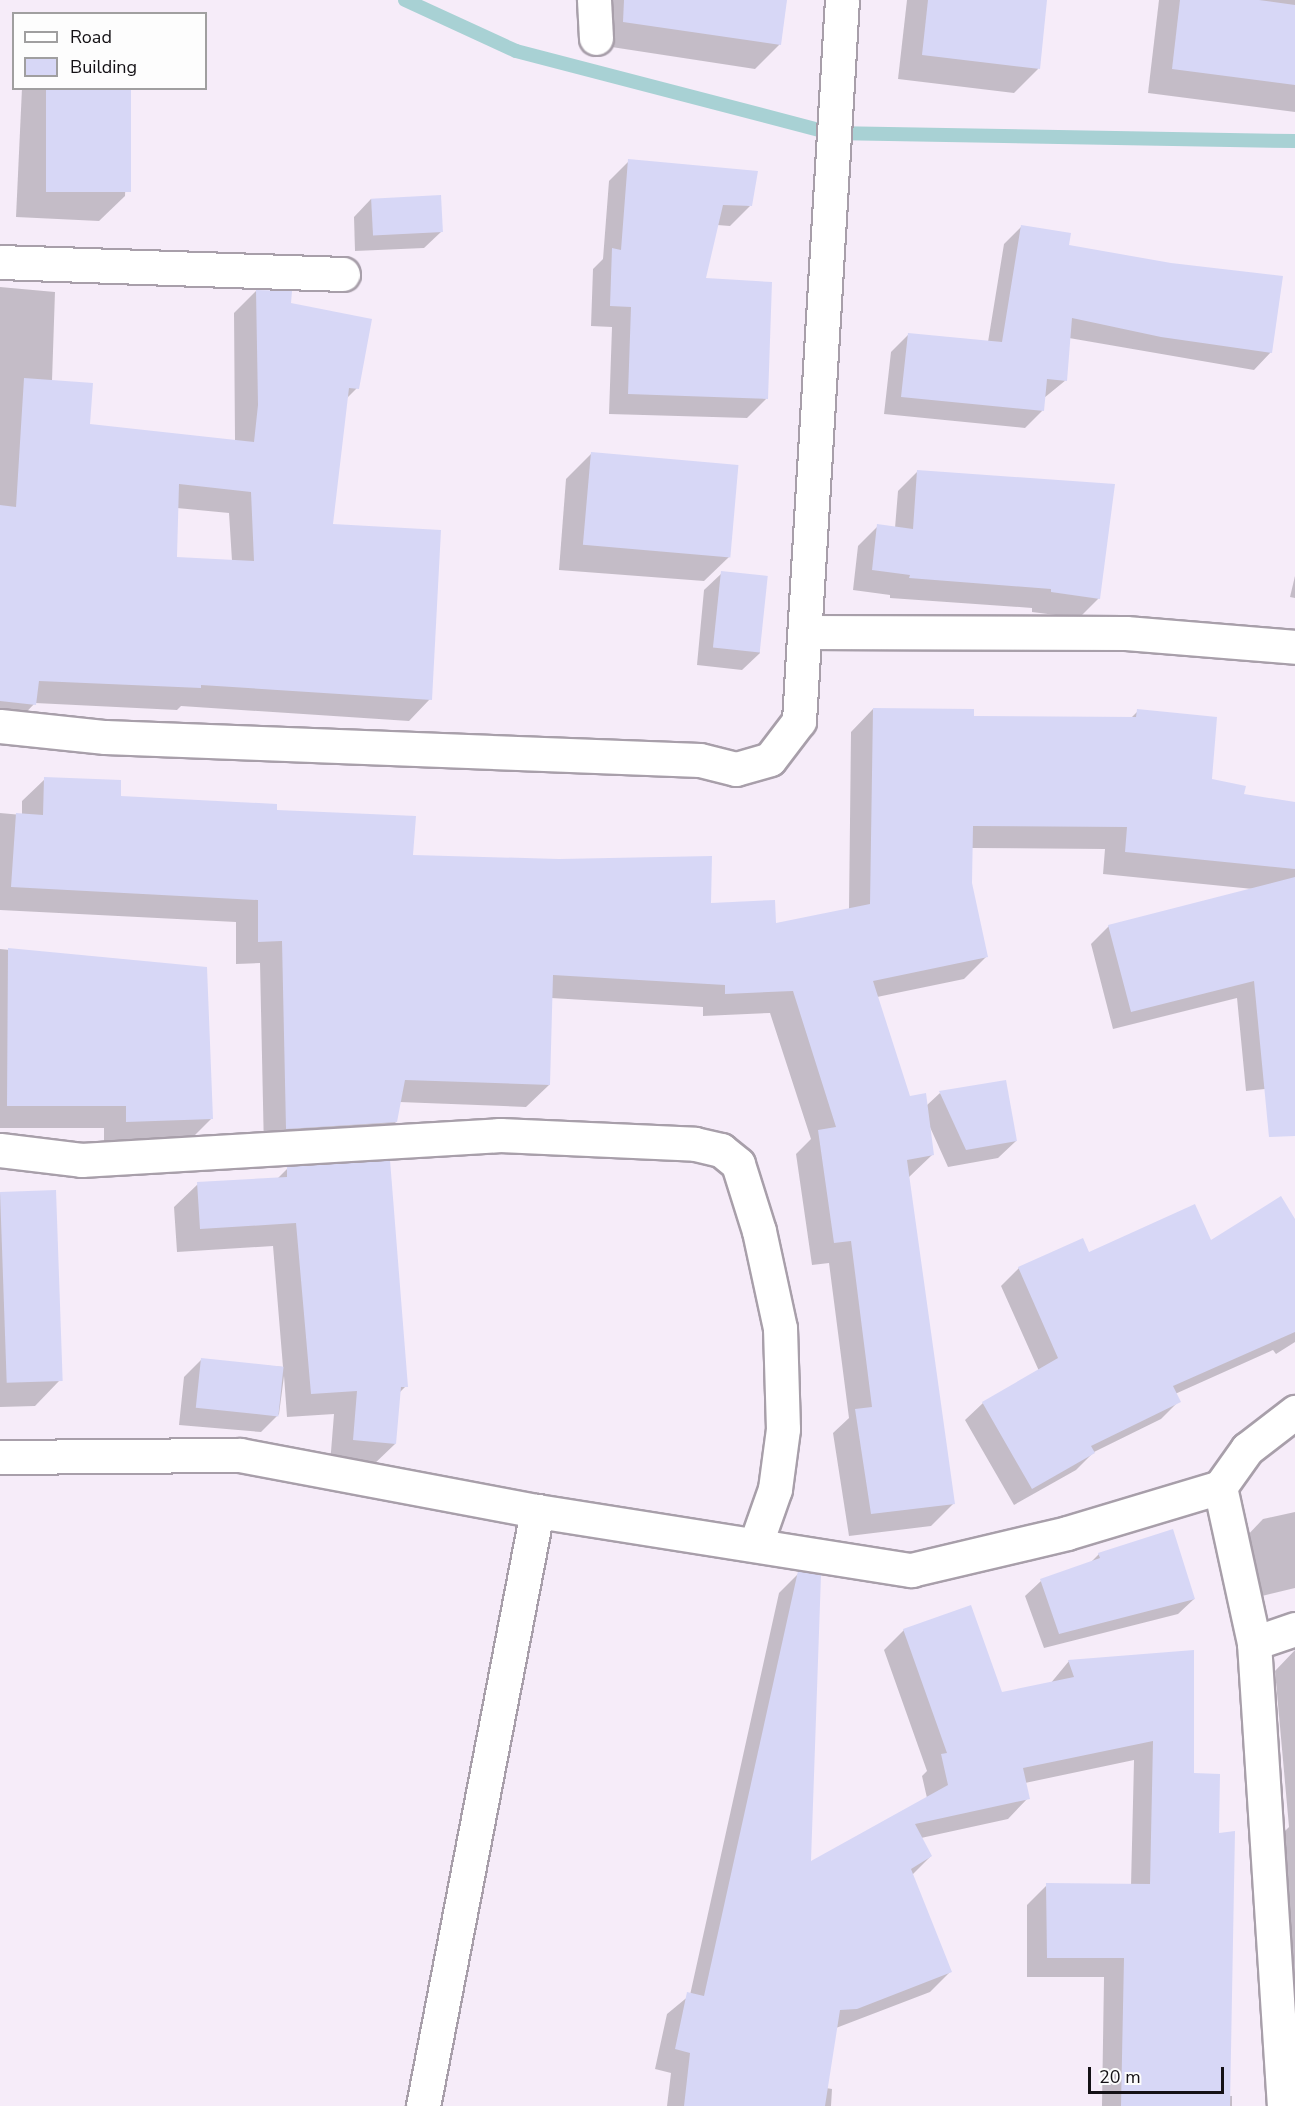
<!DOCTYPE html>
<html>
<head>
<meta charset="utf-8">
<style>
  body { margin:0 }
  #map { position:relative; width:1295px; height:2106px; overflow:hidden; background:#f6ecf9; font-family:"Nunito Sans",sans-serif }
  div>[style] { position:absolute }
  .shadow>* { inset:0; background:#0003 }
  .stream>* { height:14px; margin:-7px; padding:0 7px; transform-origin:7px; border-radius:7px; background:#a8d1d4 }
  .building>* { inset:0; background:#d7d7f6; transform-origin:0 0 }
  .roads { filter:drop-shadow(2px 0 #a89faa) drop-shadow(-2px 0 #a89faa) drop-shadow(0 2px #a89faa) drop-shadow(0 -2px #a89faa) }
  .minor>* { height:33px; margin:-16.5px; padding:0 16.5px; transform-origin:16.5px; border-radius:16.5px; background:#fff }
  .tertiary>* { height:33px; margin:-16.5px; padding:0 16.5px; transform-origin:16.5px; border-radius:16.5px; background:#fff }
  span { translate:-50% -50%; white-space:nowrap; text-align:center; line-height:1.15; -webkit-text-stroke:5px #fdfdfd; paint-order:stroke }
  .legend { position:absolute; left:12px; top:12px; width:195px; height:78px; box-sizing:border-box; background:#fdfdfd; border:2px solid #a09fa0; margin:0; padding:8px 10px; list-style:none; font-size:18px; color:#141115 }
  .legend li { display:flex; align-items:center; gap:12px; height:30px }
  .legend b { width:30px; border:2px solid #a09fa0 }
  .scale { position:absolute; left:1088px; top:2067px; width:136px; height:27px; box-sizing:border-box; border:3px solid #141115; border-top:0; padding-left:8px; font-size:18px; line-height:21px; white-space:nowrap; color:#141115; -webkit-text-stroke:4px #fdfdfd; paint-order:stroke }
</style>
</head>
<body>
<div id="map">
  <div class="shadow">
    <i style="clip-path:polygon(611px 0,786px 0,780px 44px,755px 69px,605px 46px)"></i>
    <i style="clip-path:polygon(907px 0,1046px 0,1038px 69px,1014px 93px,898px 79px)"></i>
    <i style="clip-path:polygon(1159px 0,1295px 0,1295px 112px,1148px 93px)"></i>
    <i style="clip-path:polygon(22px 88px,130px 88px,125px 196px,99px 221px,16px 217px)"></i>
    <i style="clip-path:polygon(629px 161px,750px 206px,730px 226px,717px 225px,704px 279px,767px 398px,747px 418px,609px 414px,612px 327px,591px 326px,593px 269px,603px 259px,609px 181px)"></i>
    <i style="clip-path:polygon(371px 199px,442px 231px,424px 248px,355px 251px,354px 217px)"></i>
    <i style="clip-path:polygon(1022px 226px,1067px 246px,1271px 352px,1254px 370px,1069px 338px,1066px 380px,1044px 398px,1043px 410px,1025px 428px,884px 414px,891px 352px,908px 335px,988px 342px,1004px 244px)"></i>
    <i style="clip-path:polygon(evenodd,0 287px,55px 292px,52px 381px,88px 425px,235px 441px,234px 313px,256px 291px,289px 304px,357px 388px,346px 399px,332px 526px,430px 699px,409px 721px,181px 706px,177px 710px,35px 703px,13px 726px,0 725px,0 287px,177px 508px,229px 513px,232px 561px,175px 558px,177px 508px)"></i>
    <i style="clip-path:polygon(591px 454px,730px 556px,704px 581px,559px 570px,566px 479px)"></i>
    <i style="clip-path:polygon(918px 471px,1099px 598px,1079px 618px,1032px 612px,1032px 608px,890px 598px,890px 595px,853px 590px,858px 546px,878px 526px,895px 528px,898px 491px)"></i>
    <i style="clip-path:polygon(722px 573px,760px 653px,742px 670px,697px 665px,704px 590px)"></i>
    <i style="clip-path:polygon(1295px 576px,1295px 598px,1290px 597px)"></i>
    <i style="clip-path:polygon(873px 709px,973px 717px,1130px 719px,1138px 711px,1210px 780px,1242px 795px,1295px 804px,1295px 1086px,1246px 1091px,1237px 998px,1113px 1029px,1091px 944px,1109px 926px,1253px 889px,1103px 874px,1105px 849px,971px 848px,971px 883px,986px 957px,964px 979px,877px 997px,909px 1098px,926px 1106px,940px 1093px,1016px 1141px,998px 1158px,948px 1167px,929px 1125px,932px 1155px,908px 1178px,954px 1503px,931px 1526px,849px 1536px,833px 1433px,849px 1418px,829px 1263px,812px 1265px,796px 1154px,811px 1139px,770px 1013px,703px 1016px,703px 1007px,551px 998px,549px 1085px,526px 1107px,399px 1102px,396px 1122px,373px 1144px,264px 1151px,260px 963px,236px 964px,236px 922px,0 910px,0 813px,22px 815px,22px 801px,45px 779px,119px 797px,276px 811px,412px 856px,710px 905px,775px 925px,849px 910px,851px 732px)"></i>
    <i style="clip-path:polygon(0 949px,205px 969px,212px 1118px,189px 1141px,104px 1144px,104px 1128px,0 1128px)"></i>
    <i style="clip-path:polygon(288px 1168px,406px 1386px,399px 1393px,395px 1444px,371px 1467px,330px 1464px,334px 1414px,287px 1417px,284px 1376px,279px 1414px,261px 1432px,179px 1425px,184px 1377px,201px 1360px,283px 1367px,273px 1246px,177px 1252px,174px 1207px,198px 1184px,277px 1179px)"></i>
    <i style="clip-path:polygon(0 1192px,60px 1380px,35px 1406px,0 1407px)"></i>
    <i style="clip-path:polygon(1295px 1222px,1295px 1342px,1276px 1354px,1273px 1350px,1175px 1394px,1179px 1401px,1161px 1419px,1094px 1452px,1076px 1470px,1014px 1505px,965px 1420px,983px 1403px,1039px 1371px,1001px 1286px,1019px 1268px,1088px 1254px,1211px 1242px)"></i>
    <i style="clip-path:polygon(1295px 1512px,1295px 1588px,1258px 1597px,1243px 1540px,1263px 1519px)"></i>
    <i style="clip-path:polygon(1099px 1554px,1194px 1599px,1178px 1614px,1044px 1648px,1025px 1596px,1041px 1581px,1090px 1563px)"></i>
    <i style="clip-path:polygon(799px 1573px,809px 1863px,927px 1798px,922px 1776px,927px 1771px,884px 1650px,904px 1630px,1001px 1694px,1050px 1684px,1069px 1661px,1193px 1774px,1217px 1834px,1228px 2096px,1232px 2096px,1232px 2106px,1102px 2106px,1104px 1977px,1027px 1977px,1027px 1905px,1047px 1885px,1131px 1886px,1134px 1760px,1025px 1783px,1028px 1798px,1008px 1819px,921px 1838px,931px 1856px,912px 1875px,950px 1972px,930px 1992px,836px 2028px,826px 2088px,832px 2089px,831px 2106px,667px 2106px,671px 2073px,655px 2069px,667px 2014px,690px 1995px,779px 1593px)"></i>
    <i style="clip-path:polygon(1295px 1650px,1295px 2028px,1268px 1848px,1289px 1827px,1275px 1671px)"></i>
  </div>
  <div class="stream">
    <i style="left:405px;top:0;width:122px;rotate:24.7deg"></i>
    <i style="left:516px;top:51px;width:325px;rotate:14.6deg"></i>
    <i style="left:831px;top:133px;width:464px;rotate:1deg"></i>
  </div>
  <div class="building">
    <i style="clip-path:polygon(624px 0,787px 0,781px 45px,623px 22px)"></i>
    <i style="clip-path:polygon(928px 0,1047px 0,1040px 69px,922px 55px)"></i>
    <i style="clip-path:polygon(1180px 0,1259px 0,1295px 5px,1295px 85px,1172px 69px)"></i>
    <i style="left:46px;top:88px;width:85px;height:104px"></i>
    <i style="clip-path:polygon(628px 159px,758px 171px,752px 206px,723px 205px,706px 278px,772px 282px,768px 399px,628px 394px,631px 307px,610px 306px,612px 248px,621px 250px)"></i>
    <i style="left:441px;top:195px;width:37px;height:70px;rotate:87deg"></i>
    <i style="clip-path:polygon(1021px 225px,1071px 233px,1069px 245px,1171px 263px,1283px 276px,1272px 353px,1161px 337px,1072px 318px,1067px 381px,1047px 379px,1044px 411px,901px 397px,908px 333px,1002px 342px)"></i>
    <i style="clip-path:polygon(evenodd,256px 290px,292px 291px,291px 303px,372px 319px,359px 389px,349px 388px,333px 524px,441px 530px,432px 700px,201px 685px,201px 688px,39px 681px,36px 705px,0 701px,0 505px,16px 507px,24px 378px,93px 383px,90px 424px,254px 442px,258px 405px,256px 290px,179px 484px,251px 492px,254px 561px,177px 557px,179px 484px)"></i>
    <i style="left:591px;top:452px;width:148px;height:93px;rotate:5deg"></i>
    <i style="clip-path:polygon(917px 470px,1115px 484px,1100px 599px,1051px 592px,1051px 589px,909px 578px,910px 575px,872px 570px,877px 524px,913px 529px)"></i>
    <i style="left:721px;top:571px;width:47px;height:77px;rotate:6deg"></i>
    <i style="clip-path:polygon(873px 708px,974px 709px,974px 716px,1136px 717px,1137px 709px,1217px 717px,1212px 779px,1246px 786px,1244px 794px,1295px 802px,1295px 869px,1125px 852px,1127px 827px,973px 826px,972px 883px,988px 957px,873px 981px,910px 1096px,926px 1093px,934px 1155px,907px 1160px,955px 1504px,871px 1514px,855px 1409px,872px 1407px,851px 1241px,834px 1243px,818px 1130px,836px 1127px,793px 991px,725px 994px,725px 985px,553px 975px,550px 1085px,405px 1080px,397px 1122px,286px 1129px,282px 941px,258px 942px,258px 900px,11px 887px,16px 813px,43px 815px,44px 777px,121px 780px,121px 796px,277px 804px,277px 810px,416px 816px,413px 855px,559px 859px,712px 856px,711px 903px,775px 900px,776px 923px,870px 904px)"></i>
    <i style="clip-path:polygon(1295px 877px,1295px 1136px,1269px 1137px,1254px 981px,1131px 1012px,1108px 925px)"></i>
    <i style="clip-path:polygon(8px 948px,207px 967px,213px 1119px,126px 1122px,126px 1106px,7px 1106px)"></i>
    <i style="clip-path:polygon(1006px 1080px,1017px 1141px,966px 1150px,939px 1091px)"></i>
    <i style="clip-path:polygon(390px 1160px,408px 1387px,401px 1387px,396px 1444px,353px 1440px,357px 1391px,311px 1394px,296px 1223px,200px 1229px,197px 1182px,287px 1177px,287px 1166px)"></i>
    <i style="left:56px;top:1190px;width:191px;height:56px;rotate:88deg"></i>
    <i style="clip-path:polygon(1281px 1196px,1295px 1219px,1295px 1332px,1173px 1386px,1181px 1402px,1091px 1446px,1095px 1453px,1032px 1489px,982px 1402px,1058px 1358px,1018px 1267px,1083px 1238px,1089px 1252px,1195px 1204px,1211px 1240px)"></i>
    <i style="left:201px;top:1358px;width:83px;height:50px;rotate:6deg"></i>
    <i style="clip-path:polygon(1173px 1529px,1195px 1599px,1059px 1634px,1040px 1579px,1100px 1558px,1098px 1553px)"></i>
    <i style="clip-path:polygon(798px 1571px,821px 1575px,811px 1861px,948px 1785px,941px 1754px,947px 1753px,903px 1629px,971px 1605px,1002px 1692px,1074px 1677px,1068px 1660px,1194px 1650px,1194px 1773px,1220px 1774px,1219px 1833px,1235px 1831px,1230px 2106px,1121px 2106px,1124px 1958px,1047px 1958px,1046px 1883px,1150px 1884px,1153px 1741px,1023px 1768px,1030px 1799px,915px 1824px,932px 1856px,911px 1869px,952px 1972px,857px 2009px,840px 2010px,825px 2106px,684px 2106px,690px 2053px,675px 2049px,687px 1992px,704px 1996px)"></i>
  </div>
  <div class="roads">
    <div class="minor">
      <i style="left:594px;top:0;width:38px;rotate:87deg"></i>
      <i style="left:0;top:262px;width:343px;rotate:2deg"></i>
      <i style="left:806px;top:632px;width:320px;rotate:0.2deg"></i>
      <i style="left:1126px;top:633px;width:170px;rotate:4.7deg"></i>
      <i style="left:0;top:1150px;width:82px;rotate:7deg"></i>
      <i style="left:81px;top:1160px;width:420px;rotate:-3.4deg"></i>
      <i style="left:500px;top:1135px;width:195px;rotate:2.6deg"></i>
      <i style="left:695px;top:1144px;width:27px;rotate:13deg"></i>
      <i style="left:721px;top:1150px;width:22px;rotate:39deg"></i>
      <i style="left:738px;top:1164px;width:70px;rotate:72.6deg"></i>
      <i style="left:759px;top:1231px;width:99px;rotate:77.8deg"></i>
      <i style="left:780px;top:1328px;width:101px;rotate:88.3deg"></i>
      <i style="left:783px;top:1429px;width:61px;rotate:97.6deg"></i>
      <i style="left:775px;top:1489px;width:57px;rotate:109.4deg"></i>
      <i style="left:0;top:1457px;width:240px;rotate:-0.5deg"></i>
      <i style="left:240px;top:1455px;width:302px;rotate:10.7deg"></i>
      <i style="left:537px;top:1511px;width:379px;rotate:9deg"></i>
      <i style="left:911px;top:1570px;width:160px;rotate:-13.3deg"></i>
      <i style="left:1067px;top:1533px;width:160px;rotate:-16.7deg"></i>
      <i style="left:1220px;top:1487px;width:47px;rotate:-54.6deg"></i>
      <i style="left:1247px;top:1449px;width:61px;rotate:-37.6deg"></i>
      <i style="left:1220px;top:1487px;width:160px;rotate:77.7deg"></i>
      <i style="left:1254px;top:1643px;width:464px;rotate:86.3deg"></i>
      <i style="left:1254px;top:1643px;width:43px;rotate:-18.9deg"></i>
      <i style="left:423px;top:2106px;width:606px;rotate:-79.15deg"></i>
    </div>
    <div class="tertiary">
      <i style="left:0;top:726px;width:106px;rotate:6deg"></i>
      <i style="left:105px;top:737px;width:595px;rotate:2.21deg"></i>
      <i style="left:700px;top:760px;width:37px;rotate:14deg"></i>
      <i style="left:736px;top:769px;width:35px;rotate:-16deg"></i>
      <i style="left:770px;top:759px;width:48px;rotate:-52.7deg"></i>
      <i style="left:799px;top:721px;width:722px;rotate:-86.59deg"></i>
    </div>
  </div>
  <ul class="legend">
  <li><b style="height:8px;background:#fff"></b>Road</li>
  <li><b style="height:16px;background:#d7d7f6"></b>Building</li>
  </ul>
  <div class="scale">20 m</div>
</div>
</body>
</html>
